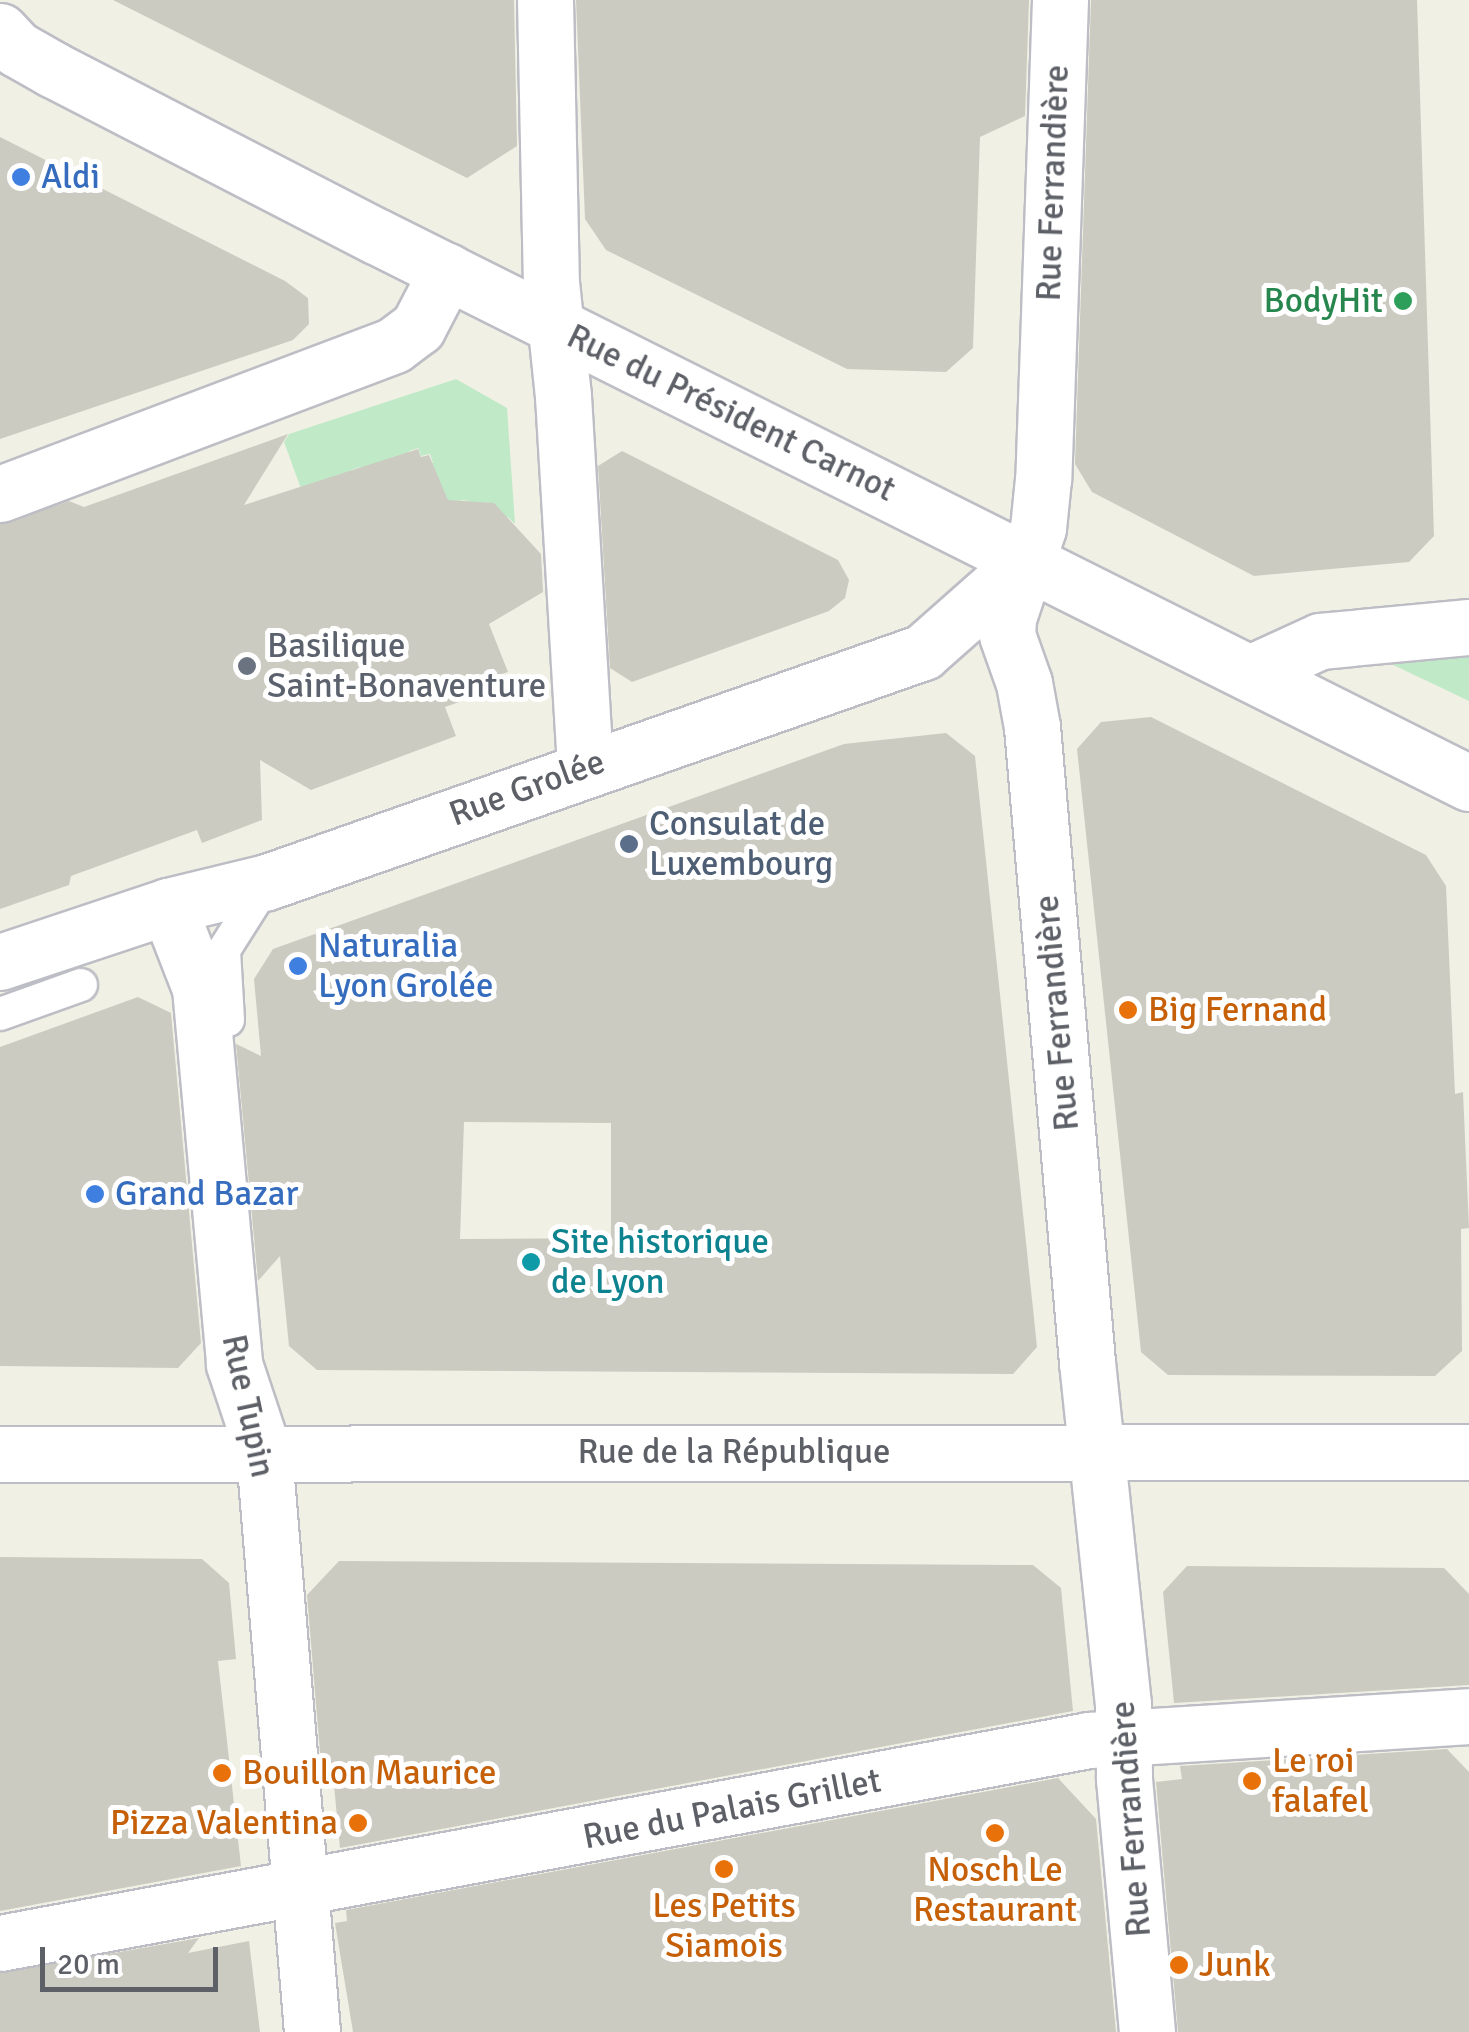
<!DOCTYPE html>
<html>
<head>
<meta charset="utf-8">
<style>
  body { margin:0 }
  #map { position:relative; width:1469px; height:2032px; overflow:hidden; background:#f1f0e5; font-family:Signika,sans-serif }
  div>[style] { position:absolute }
  .green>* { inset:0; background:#c0eac7 }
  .building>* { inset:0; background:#cccbc2 }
  .roads { filter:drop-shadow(2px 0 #bdbec5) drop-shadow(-2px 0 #bdbec5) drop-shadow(0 2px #bdbec5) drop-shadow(0 -2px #bdbec5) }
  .lane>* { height:32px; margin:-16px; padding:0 16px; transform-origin:16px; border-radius:16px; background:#fff }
  .street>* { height:55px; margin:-27.5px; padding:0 27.5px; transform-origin:27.5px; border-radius:27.5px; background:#fff }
  .dots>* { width:28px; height:28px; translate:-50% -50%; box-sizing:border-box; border:5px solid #fff; border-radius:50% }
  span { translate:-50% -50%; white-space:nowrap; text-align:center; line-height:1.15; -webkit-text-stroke:10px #fff; paint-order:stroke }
  .shop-label { font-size:35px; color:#366cbe }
  .left { translate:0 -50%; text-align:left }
  .street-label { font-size:35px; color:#5d6067 }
  .leisure-label { font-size:35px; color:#27864d }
  .right { translate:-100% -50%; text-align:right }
  .worship-label { font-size:35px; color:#5b616d }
  .service-label { font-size:35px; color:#4e5e75 }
  .food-label { font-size:35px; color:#c56008 }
  .culture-label { font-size:35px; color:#0d838f }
  .scale { position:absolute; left:40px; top:1947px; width:178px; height:45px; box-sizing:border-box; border:5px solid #5d6067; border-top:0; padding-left:12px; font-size:30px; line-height:35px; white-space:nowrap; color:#5d6067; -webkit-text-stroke:8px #fff; paint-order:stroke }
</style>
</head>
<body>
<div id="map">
  <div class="green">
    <i style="clip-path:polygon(456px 379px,507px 408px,515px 524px,508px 517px,500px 524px,470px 510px,469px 501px,461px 500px,461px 510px,443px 517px,424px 465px,433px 463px,430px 454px,421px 456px,418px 448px,409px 451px,412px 459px,365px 476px,361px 467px,354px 469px,304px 497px,284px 442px,289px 434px)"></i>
    <i style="clip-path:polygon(1469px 657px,1469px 701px,1387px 662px)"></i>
  </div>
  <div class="building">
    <i style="clip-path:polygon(113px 0,514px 0,517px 146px,467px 178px)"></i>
    <i style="clip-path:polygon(576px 0,1029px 0,1025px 116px,980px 137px,973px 348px,946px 372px,847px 369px,606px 250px,585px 219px)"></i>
    <i style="clip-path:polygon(1091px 0,1417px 0,1434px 536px,1409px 562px,1254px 576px,1092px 492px,1075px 464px)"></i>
    <i style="clip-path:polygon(0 137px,285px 281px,308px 298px,309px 324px,293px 340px,0 439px)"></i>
    <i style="clip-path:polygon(288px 434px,244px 505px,418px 449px,421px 457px,429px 455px,448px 500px,494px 503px,541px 554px,543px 592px,489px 624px,508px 672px,496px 676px,502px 687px,445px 707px,456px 736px,311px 790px,260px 760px,262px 820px,202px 843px,197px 830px,71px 876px,69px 885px,0 909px,0 524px,69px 501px,84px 507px)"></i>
    <i style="clip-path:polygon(622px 451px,838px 560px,849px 580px,845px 598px,829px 611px,632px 682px,610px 668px,598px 466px)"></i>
    <i style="clip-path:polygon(1151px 717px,1426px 855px,1446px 886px,1455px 1094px,1463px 1092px,1469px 1228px,1461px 1229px,1462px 1351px,1435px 1376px,1168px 1375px,1141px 1352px,1077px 749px,1101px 722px)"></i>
    <i style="clip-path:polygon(evenodd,946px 733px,975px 756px,1037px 1347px,1013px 1374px,317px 1370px,289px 1346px,280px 1256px,258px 1281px,236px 1044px,261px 1056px,254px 979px,273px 949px,844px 744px,946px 733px,464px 1122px,611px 1123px,611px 1238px,460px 1239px,464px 1122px)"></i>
    <i style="clip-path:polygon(138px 997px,171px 1013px,201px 1343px,178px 1368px,0 1366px,0 1047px)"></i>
    <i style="clip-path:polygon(0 1557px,202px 1559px,229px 1583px,236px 1659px,218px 1661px,241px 1866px,0 1911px)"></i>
    <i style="clip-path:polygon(339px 1561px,1033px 1565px,1061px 1588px,1073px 1711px,340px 1848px,332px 1764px,322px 1776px,307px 1595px)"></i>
    <i style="clip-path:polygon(1187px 1566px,1444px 1568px,1469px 1594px,1469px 1685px,1174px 1703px,1163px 1592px)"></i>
    <i style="clip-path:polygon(1447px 1749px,1469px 1772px,1469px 2032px,1178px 2032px,1156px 1782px,1182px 1779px,1180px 1766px)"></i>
    <i style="clip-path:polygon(1058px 1778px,1096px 1819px,1116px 2032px,353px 2032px,335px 1923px,347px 1921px,346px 1910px)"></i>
    <i style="clip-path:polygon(199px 1938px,188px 1953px,249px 1941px,260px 2032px,0 2032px,0 1973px)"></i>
  </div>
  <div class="roads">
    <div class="lane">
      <i style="left:0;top:1014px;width:86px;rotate:-19.7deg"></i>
      <i style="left:228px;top:1020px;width:70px;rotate:-93.3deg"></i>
      <i style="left:224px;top:950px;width:80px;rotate:-57.7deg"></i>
    </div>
    <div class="street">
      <i style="left:545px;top:0;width:282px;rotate:88.8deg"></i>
      <i style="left:551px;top:282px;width:115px;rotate:84deg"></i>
      <i style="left:563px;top:396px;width:373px;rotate:86.6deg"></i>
      <i style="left:1060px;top:0;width:479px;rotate:92deg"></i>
      <i style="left:1043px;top:479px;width:49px;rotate:95.8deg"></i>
      <i style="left:1038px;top:528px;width:95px;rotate:108.4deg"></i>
      <i style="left:1008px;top:618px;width:17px;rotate:93deg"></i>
      <i style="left:1007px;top:635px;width:51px;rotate:70.5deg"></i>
      <i style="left:1024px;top:683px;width:45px;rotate:79.7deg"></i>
      <i style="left:1032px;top:727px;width:637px;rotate:85.05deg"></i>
      <i style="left:1087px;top:1362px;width:344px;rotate:84deg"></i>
      <i style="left:1123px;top:1704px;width:75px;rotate:89.2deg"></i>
      <i style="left:1124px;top:1779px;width:254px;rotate:84.8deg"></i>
      <i style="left:0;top:31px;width:25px;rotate:47deg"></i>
      <i style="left:17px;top:49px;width:43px;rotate:29.6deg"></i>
      <i style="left:54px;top:70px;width:362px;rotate:27.3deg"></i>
      <i style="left:376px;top:236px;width:1222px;rotate:26.59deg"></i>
      <i style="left:0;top:494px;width:421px;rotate:-20.7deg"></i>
      <i style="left:394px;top:345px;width:30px;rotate:-37deg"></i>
      <i style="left:418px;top:327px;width:63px;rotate:-62.6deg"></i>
      <i style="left:1250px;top:673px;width:77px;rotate:-24.6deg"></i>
      <i style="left:1320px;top:641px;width:150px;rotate:-5.4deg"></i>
      <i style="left:168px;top:906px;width:88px;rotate:68.7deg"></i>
      <i style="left:200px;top:988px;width:378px;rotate:84.8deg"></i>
      <i style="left:234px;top:1364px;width:95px;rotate:71.6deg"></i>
      <i style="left:264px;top:1454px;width:580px;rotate:85.25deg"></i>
      <i style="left:0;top:962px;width:177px;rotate:-18.4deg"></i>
      <i style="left:168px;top:906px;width:102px;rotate:-13.6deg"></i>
      <i style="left:267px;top:882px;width:695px;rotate:-19.32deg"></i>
      <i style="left:923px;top:652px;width:137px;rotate:-41.5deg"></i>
      <i style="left:0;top:1454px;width:1469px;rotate:-0.08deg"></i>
      <i style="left:0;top:1943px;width:1108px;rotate:-10.56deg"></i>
      <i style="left:1089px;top:1740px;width:381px;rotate:-3.6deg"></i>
    </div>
  </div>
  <div class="dots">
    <i style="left:21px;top:177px;background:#3f7fe0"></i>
    <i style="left:1403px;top:301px;background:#2e9e5b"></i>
    <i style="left:247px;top:666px;background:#6b7280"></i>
    <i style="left:629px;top:844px;background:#5c6f8a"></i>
    <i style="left:298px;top:966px;background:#3f7fe0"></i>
    <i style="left:1128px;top:1010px;background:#e8710a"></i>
    <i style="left:95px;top:1194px;background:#3f7fe0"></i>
    <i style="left:531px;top:1262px;background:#0f9aa8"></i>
    <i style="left:222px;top:1773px;background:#e8710a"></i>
    <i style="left:1252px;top:1781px;background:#e8710a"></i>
    <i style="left:358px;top:1823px;background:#e8710a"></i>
    <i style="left:995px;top:1833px;background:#e8710a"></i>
    <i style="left:724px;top:1869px;background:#e8710a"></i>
    <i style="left:1179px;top:1965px;background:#e8710a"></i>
  </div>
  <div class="shop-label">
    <span class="left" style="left:41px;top:177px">Aldi</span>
    <span class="left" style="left:318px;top:966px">Naturalia<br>Lyon Grolée</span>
    <span class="left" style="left:115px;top:1194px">Grand Bazar</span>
  </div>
  <div class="street-label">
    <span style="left:1053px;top:183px;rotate:-88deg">Rue Ferrandière</span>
    <span style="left:731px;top:413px;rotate:26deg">Rue du Président Carnot</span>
    <span style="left:527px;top:788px;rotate:-20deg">Rue Grolée</span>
    <span style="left:1057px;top:1013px;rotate:-95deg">Rue Ferrandière</span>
    <span style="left:248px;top:1406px;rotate:78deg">Rue Tupin</span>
    <span style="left:734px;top:1452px">Rue de la République</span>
    <span style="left:732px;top:1809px;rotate:-11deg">Rue du Palais Grillet</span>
    <span style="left:1131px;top:1819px;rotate:-94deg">Rue Ferrandière</span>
  </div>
  <div class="leisure-label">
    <span class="right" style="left:1383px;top:301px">BodyHit</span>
  </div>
  <div class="worship-label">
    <span class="left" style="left:267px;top:666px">Basilique<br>Saint-Bonaventure</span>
  </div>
  <div class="service-label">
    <span class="left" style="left:649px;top:844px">Consulat de<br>Luxembourg</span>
  </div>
  <div class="food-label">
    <span class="left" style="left:1148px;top:1010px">Big Fernand</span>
    <span class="left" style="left:1272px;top:1781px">Le roi<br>falafel</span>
    <span class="left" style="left:242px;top:1773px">Bouillon Maurice</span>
    <span class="right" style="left:338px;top:1823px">Pizza Valentina</span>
    <span style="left:995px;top:1890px">Nosch Le<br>Restaurant</span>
    <span style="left:724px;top:1926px">Les Petits<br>Siamois</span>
    <span class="left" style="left:1199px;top:1965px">Junk</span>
  </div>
  <div class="culture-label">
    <span class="left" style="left:551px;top:1262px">Site historique<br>de Lyon</span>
  </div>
  <div class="scale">20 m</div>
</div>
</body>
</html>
